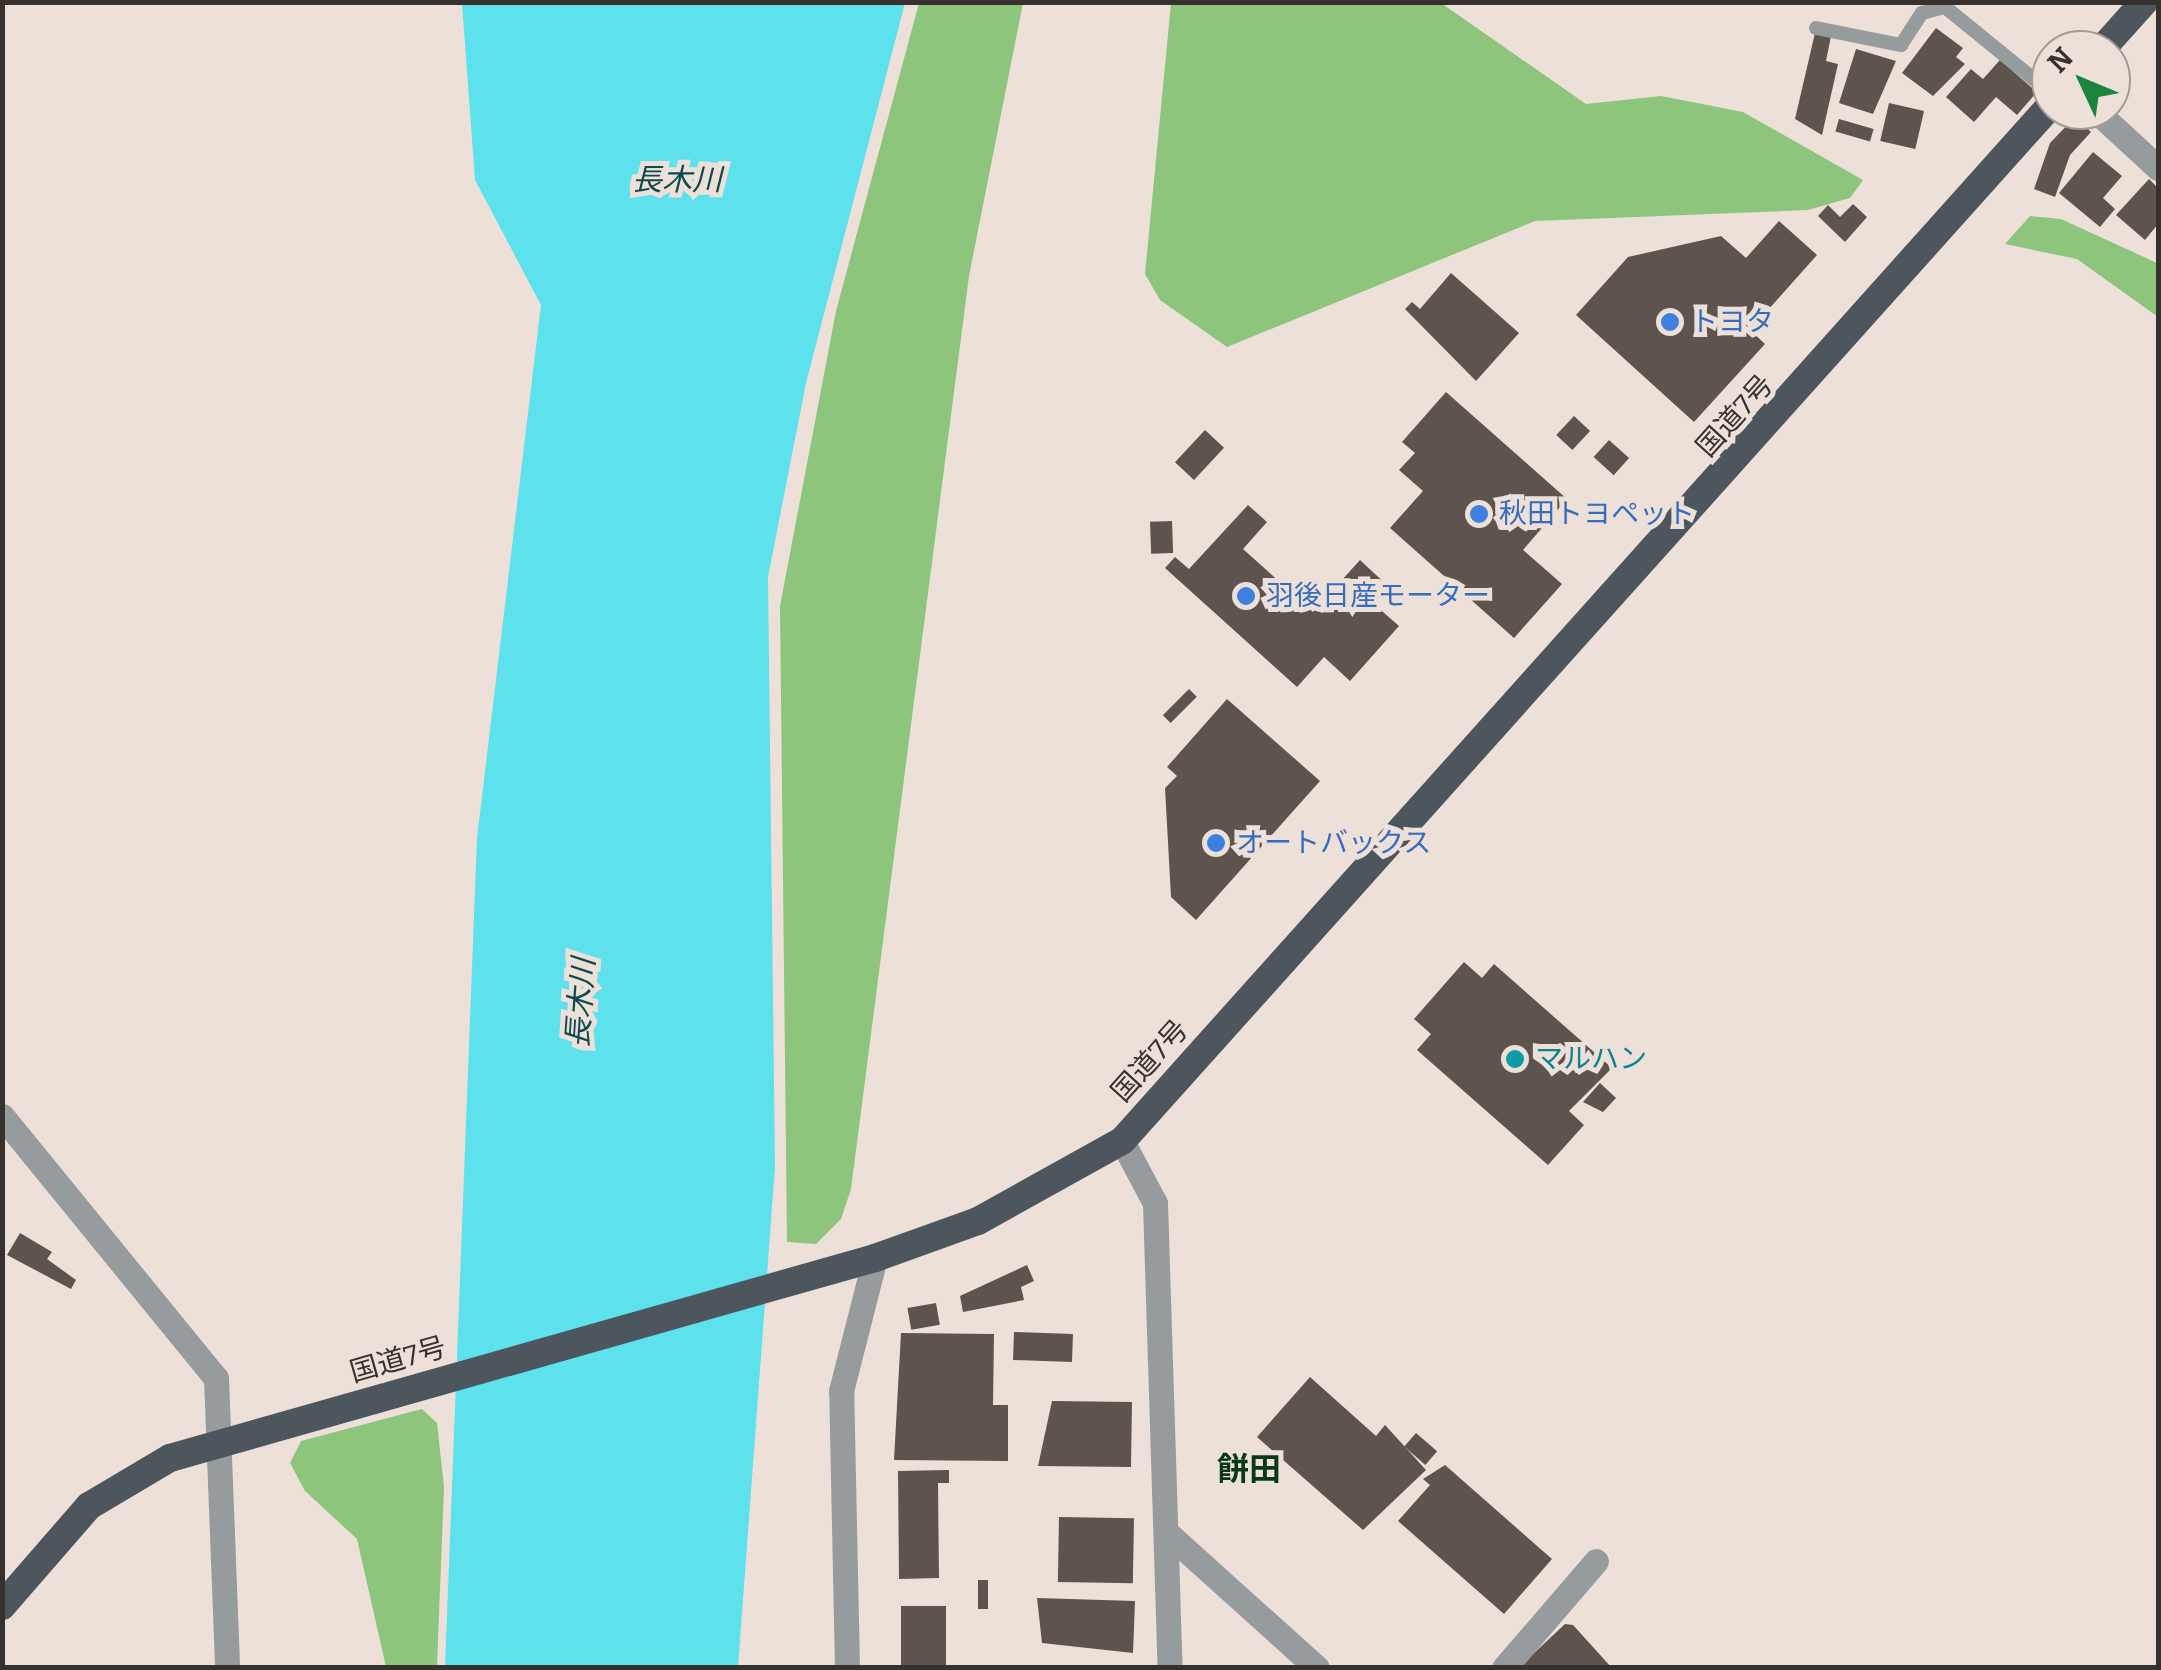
<!DOCTYPE html>
<html>
<head>
<meta charset="utf-8">
<style>
  body { margin:0 }
  #map { position:relative; width:2161px; height:1670px; overflow:hidden; background:#ece0d9; font-family:Bitter,"Noto Sans JP",serif }
  div>[style] { position:absolute }
  .forest>* { inset:0; background:#8dc57d }
  .water>* { inset:0; background:#5de1ec }
  .building>* { inset:0; background:#5e544e; transform-origin:0 0 }
  .service>* { height:14px; margin:-7px; padding:0 7px; transform-origin:7px; border-radius:7px; background:#969b9e }
  .minor>* { height:25px; margin:-12.5px; padding:0 12.5px; transform-origin:12.5px; border-radius:12.5px; background:#969b9e }
  .trunk>* { height:28px; margin:-14px; padding:0 14px; transform-origin:14px; border-radius:14px; background:#4d565c }
  .dots>* { width:28px; height:28px; translate:-50% -50%; box-sizing:border-box; border:5px solid #ece0d9; border-radius:50% }
  span { translate:-50% -50%; white-space:nowrap; text-align:center; line-height:1.15; -webkit-text-stroke:10px #ece0d9; paint-order:stroke }
  .shop-label { font-size:28px; color:#366cbe }
  .left { translate:0 -50%; text-align:left }
  .street-label { font-size:28px; color:#36312e }
  .culture-label { font-size:28px; color:#0d838f }
  .water-label { font-size:30px; color:#0e494e; font-style:italic }
  .quarter-label { font-size:32px; color:#073916; font-weight:700 }
  .frame { position:absolute; inset:0; border:5px solid #36312e; pointer-events:none }
  .north { position:absolute; left:2031px; top:30px; width:100px; height:100px; box-sizing:border-box; background:#ece0d9; border:2px solid #a39a95; border-radius:50%; rotate:314deg; font-size:28px; font-weight:700; line-height:40px; text-align:center; color:#36312e }
  .north::after { content:''; display:block; margin:auto; width:35px; height:45px; background:#1a853c; clip-path:polygon(50% 0,100% 100%,50% 72%,0 100%) }
</style>
</head>
<body>
<div id="map">
  <div class="forest">
    <i style="clip-path:polygon(919px 3px,1023px 3px,969px 276px,851px 1189px,841px 1219px,816px 1244px,787px 1242px,780px 606px,836px 311px)"></i>
    <i style="clip-path:polygon(1171px 3px,1441px 3px,1586px 104px,1661px 96px,1743px 112px,1863px 180px,1850px 198px,1808px 210px,1535px 221px,1227px 347px,1160px 300px,1145px 274px)"></i>
    <i style="clip-path:polygon(2030px 216px,2061px 219px,2157px 263px,2158px 317px,2077px 259px,2005px 244px)"></i>
    <i style="clip-path:polygon(422px 1409px,437px 1423px,444px 1487px,437px 1667px,386px 1667px,357px 1539px,305px 1491px,290px 1463px,301px 1441px)"></i>
  </div>
  <div class="water">
    <i style="clip-path:polygon(462px 3px,905px 3px,806px 383px,768px 577px,775px 1167px,738px 1667px,445px 1668px,477px 838px,541px 305px,475px 180px)"></i>
  </div>
  <div class="building">
    <i style="clip-path:polygon(1936px 28px,1963px 48px,1956px 57px,1965px 64px,1933px 96px,1902px 73px)"></i>
    <i style="clip-path:polygon(1815px 33px,1831px 36px,1826px 61px,1838px 64px,1822px 135px,1795px 119px)"></i>
    <i style="clip-path:polygon(2055px 42px,2064px 50px,2051px 50px,2051px 76px,2036px 62px)"></i>
    <i style="clip-path:polygon(1856px 49px,1896px 61px,1873px 114px,1839px 103px)"></i>
    <i style="clip-path:polygon(2000px 60px,2037px 92px,2017px 115px,1996px 97px,1974px 122px,1946px 97px,1971px 69px,1983px 79px)"></i>
    <i style="left:1889px;top:103px;width:36px;height:39px;rotate:13deg"></i>
    <i style="clip-path:polygon(2075px 117px,2091px 132px,2070px 155px,2055px 197px,2034px 189px,2050px 143px)"></i>
    <i style="left:1839px;top:119px;width:36px;height:13px;rotate:16deg"></i>
    <i style="clip-path:polygon(2093px 152px,2122px 176px,2103px 198px,2115px 209px,2100px 227px,2059px 193px)"></i>
    <i style="clip-path:polygon(2149px 179px,2158px 188px,2158px 224px,2145px 240px,2116px 215px)"></i>
    <i style="clip-path:polygon(1853px 204px,1867px 217px,1845px 242px,1818px 216px,1828px 205px,1840px 217px)"></i>
    <i style="clip-path:polygon(1779px 221px,1817px 255px,1750px 330px,1765px 344px,1694px 422px,1576px 315px,1628px 257px,1721px 236px,1746px 258px)"></i>
    <i style="clip-path:polygon(1451px 273px,1519px 333px,1476px 381px,1405px 309px,1412px 302px,1420px 309px)"></i>
    <i style="clip-path:polygon(1446px 392px,1567px 499px,1523px 550px,1562px 584px,1514px 638px,1390px 528px,1423px 491px,1399px 470px,1415px 453px,1402px 442px)"></i>
    <i style="left:1574px;top:416px;width:22px;height:26px;rotate:43deg"></i>
    <i style="left:1205px;top:430px;width:26px;height:44px;rotate:43deg"></i>
    <i style="left:1609px;top:440px;width:27px;height:23px;rotate:42deg"></i>
    <i style="clip-path:polygon(1248px 505px,1267px 522px,1243px 549px,1313px 612px,1360px 560px,1390px 588px,1375px 605px,1399px 626px,1350px 681px,1324px 657px,1297px 687px,1165px 568px,1175px 557px,1189px 569px)"></i>
    <i style="left:1172px;top:521px;width:32px;height:22px;rotate:88deg"></i>
    <i style="left:1189px;top:689px;width:11px;height:37px;rotate:45deg"></i>
    <i style="clip-path:polygon(1227px 699px,1320px 781px,1196px 920px,1171px 897px,1165px 788px,1177px 776px,1167px 767px)"></i>
    <i style="clip-path:polygon(1464px 962px,1482px 978px,1494px 964px,1612px 1068px,1569px 1111px,1584px 1125px,1548px 1165px,1417px 1050px,1431px 1034px,1414px 1019px)"></i>
    <i style="clip-path:polygon(1600px 1083px,1616px 1098px,1603px 1112px,1583px 1102px)"></i>
    <i style="clip-path:polygon(20px 1233px,52px 1252px,47px 1259px,76px 1280px,71px 1289px,7px 1255px)"></i>
    <i style="clip-path:polygon(1027px 1265px,1034px 1281px,1021px 1287px,1024px 1300px,963px 1312px,960px 1296px)"></i>
    <i style="left:936px;top:1303px;width:22px;height:29px;rotate:80deg"></i>
    <i style="left:1014px;top:1332px;width:59px;height:28px;rotate:2deg"></i>
    <i style="clip-path:polygon(901px 1333px,994px 1334px,993px 1405px,1008px 1405px,1008px 1461px,894px 1460px)"></i>
    <i style="clip-path:polygon(1310px 1377px,1376px 1436px,1385px 1425px,1426px 1470px,1363px 1530px,1257px 1437px)"></i>
    <i style="clip-path:polygon(1052px 1401px,1132px 1402px,1131px 1467px,1038px 1466px)"></i>
    <i style="left:1416px;top:1433px;width:28px;height:18px;rotate:41deg"></i>
    <i style="clip-path:polygon(1445px 1465px,1552px 1559px,1504px 1614px,1398px 1521px,1430px 1485px,1423px 1479px)"></i>
    <i style="clip-path:polygon(949px 1470px,949px 1483px,938px 1483px,939px 1578px,899px 1579px,898px 1471px)"></i>
    <i style="left:1059px;top:1517px;width:75px;height:65px;rotate:1deg"></i>
    <i style="left:978px;top:1580px;width:10px;height:29px"></i>
    <i style="clip-path:polygon(1037px 1598px,1135px 1601px,1133px 1653px,1042px 1643px)"></i>
    <i style="left:901px;top:1606px;width:45px;height:62px"></i>
    <i style="clip-path:polygon(1565px 1624px,1573px 1625px,1612px 1668px,1518px 1668px)"></i>
  </div>
  <div class="service">
    <i style="left:1816px;top:28px;width:87px;rotate:11.3deg"></i>
    <i style="left:1901px;top:45px;width:38px;rotate:-57deg"></i>
    <i style="left:1922px;top:13px;width:24px;rotate:-15deg"></i>
    <i style="left:1945px;top:7px;width:136px;rotate:39.1deg"></i>
  </div>
  <div class="minor">
    <i style="left:2095px;top:110px;width:86px;rotate:42.6deg"></i>
    <i style="left:2px;top:1116px;width:338px;rotate:50.8deg"></i>
    <i style="left:216px;top:1378px;width:290px;rotate:87.8deg"></i>
    <i style="left:1122px;top:1141px;width:70px;rotate:62deg"></i>
    <i style="left:1155px;top:1203px;width:465px;rotate:88.2deg"></i>
    <i style="left:1166px;top:1532px;width:203px;rotate:42deg"></i>
    <i style="left:847px;top:1668px;width:277px;rotate:-91.2deg"></i>
    <i style="left:841px;top:1391px;width:137px;rotate:-75.7deg"></i>
    <i style="left:1504px;top:1668px;width:141px;rotate:-49.3deg"></i>
  </div>
  <div class="trunk">
    <i style="left:2101px;top:50px;width:64px;rotate:-48.1deg"></i>
    <i style="left:2px;top:1606px;width:133px;rotate:-49deg"></i>
    <i style="left:89px;top:1506px;width:94px;rotate:-30.7deg"></i>
    <i style="left:170px;top:1458px;width:733px;rotate:-15.84deg"></i>
    <i style="left:875px;top:1258px;width:109px;rotate:-19.8deg"></i>
    <i style="left:978px;top:1221px;width:165px;rotate:-29.1deg"></i>
    <i style="left:1122px;top:1141px;width:1392px;rotate:-48.12deg"></i>
  </div>
  <div class="dots">
    <i style="left:1670px;top:322px;background:#3f7fe0"></i>
    <i style="left:1479px;top:514px;background:#3f7fe0"></i>
    <i style="left:1246px;top:596px;background:#3f7fe0"></i>
    <i style="left:1216px;top:843px;background:#3f7fe0"></i>
    <i style="left:1515px;top:1059px;background:#0f9aa8"></i>
  </div>
  <div class="shop-label">
    <span class="left" style="left:1690px;top:322px">トヨタ</span>
    <span class="left" style="left:1499px;top:514px">秋田トヨペット</span>
    <span class="left" style="left:1266px;top:596px">羽後日産モーター</span>
    <span class="left" style="left:1236px;top:843px">オートバックス</span>
  </div>
  <div class="street-label">
    <span style="left:1735px;top:416px;rotate:-48deg">国道7号</span>
    <span style="left:1150px;top:1061px;rotate:-48deg">国道7号</span>
    <span style="left:398px;top:1360px;rotate:-16deg">国道7号</span>
  </div>
  <div class="culture-label">
    <span class="left" style="left:1535px;top:1059px">マルハン</span>
  </div>
  <div class="water-label">
    <span style="left:677px;top:180px">長木川</span>
    <span style="left:581px;top:1003px;rotate:-86deg">長木川</span>
  </div>
  <div class="quarter-label">
    <span style="left:1249px;top:1469px">餅田</span>
  </div>
  <div class="frame"></div>
  <div class="north">N</div>
</div>
</body>
</html>
